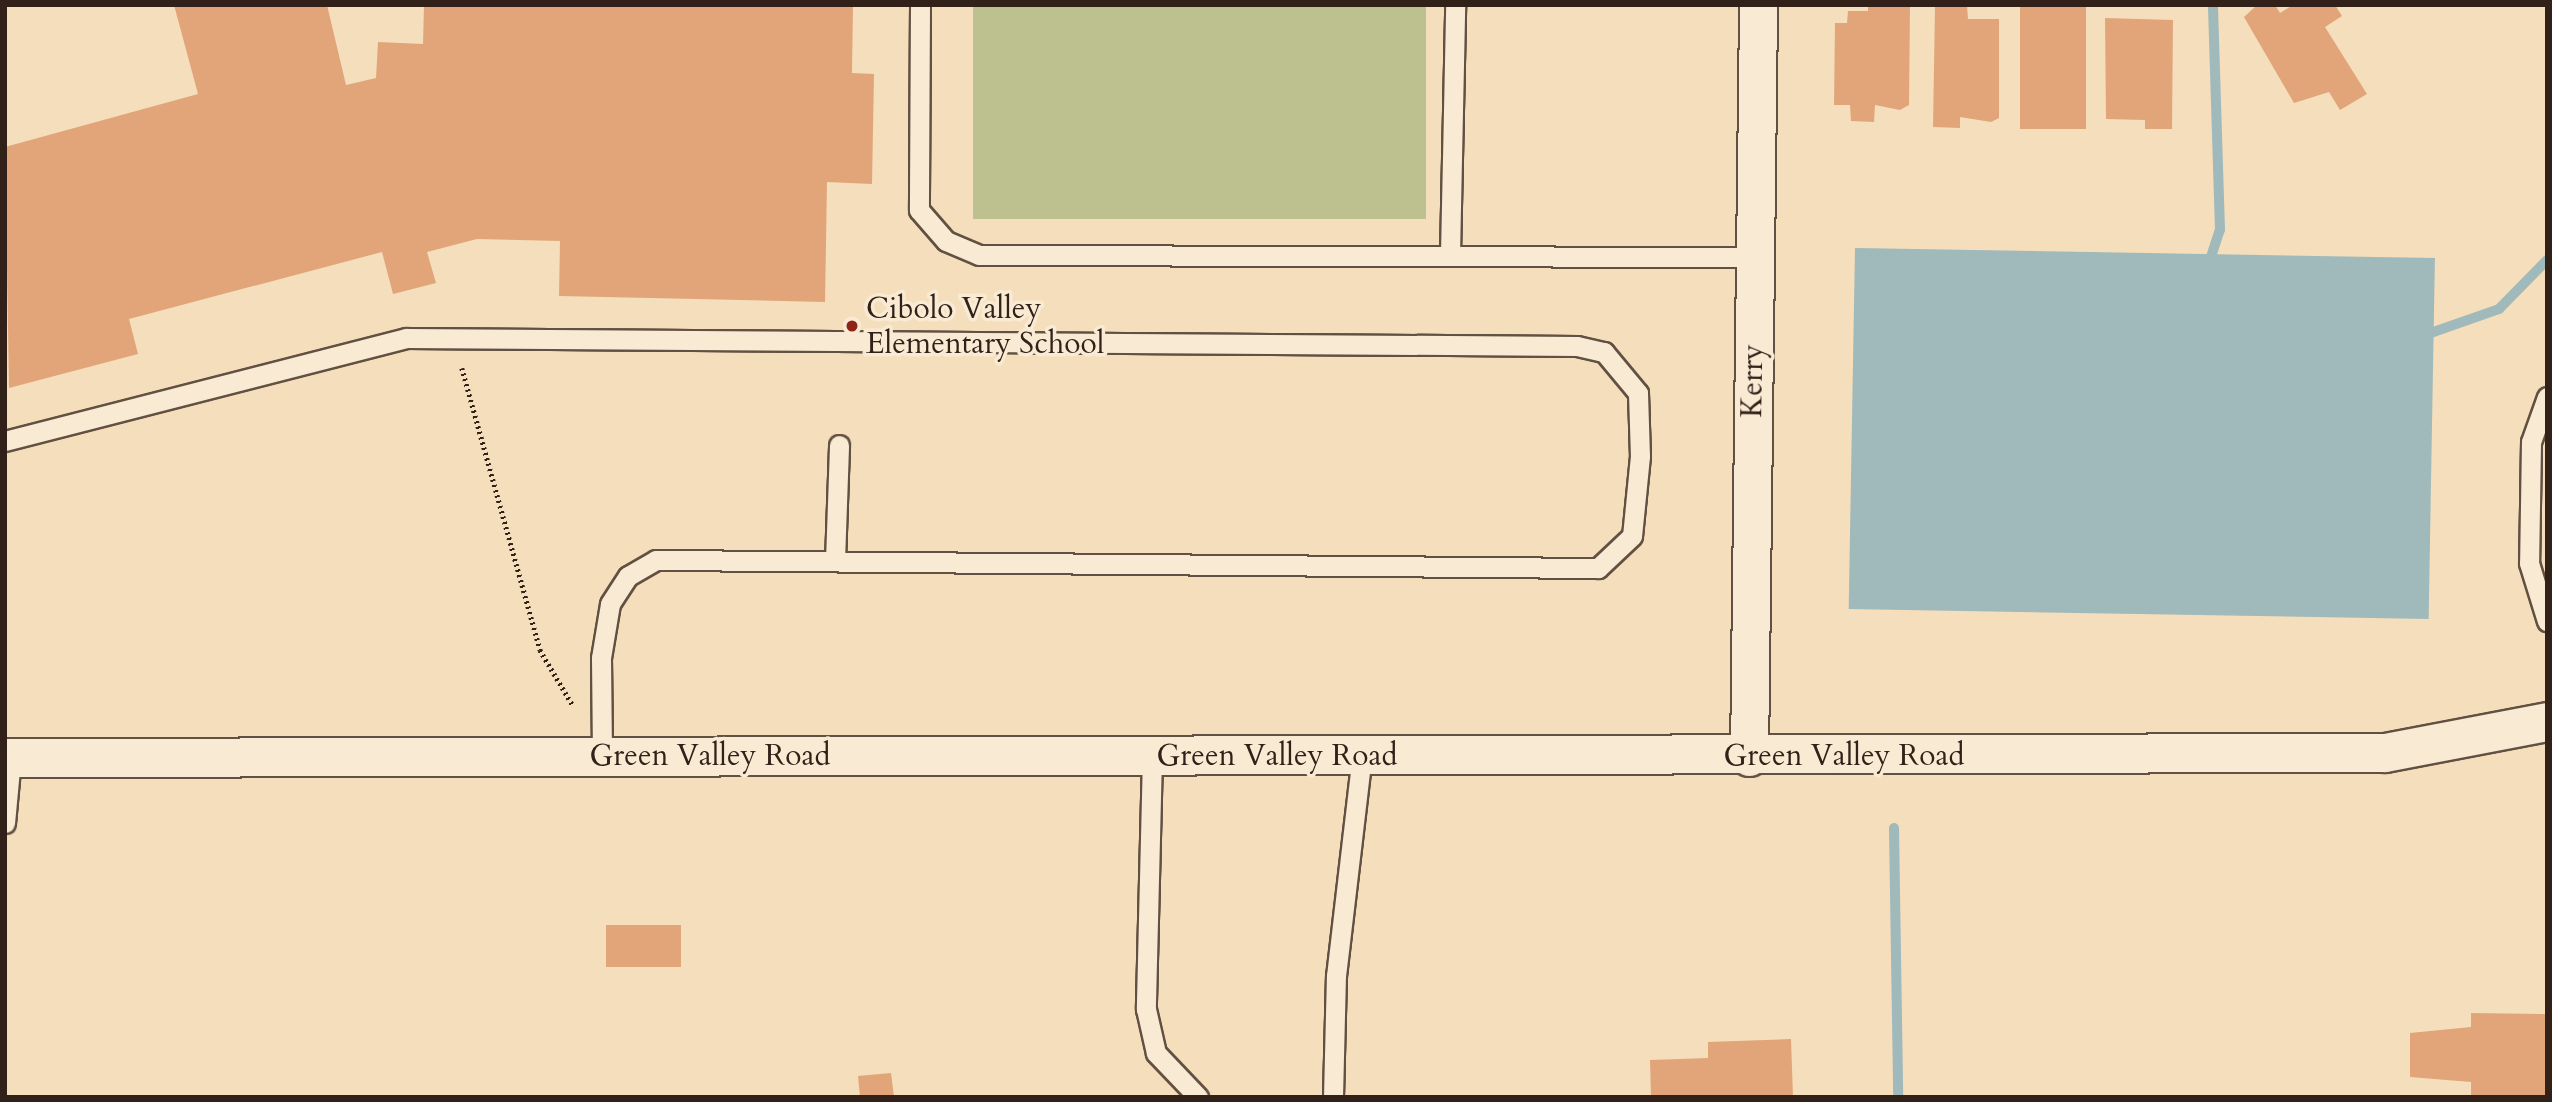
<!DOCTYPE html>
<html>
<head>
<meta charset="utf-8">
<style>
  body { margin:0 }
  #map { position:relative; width:2552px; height:1102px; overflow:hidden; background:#f4debb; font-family:Cardo,serif }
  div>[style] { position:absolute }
  .green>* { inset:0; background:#bdc18f; transform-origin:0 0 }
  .water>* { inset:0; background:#a0b9ba; transform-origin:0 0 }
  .stream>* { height:10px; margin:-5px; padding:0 5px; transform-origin:5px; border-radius:5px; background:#a0b9ba }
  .building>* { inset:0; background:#e2a57a; transform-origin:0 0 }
  .path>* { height:4.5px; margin-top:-2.25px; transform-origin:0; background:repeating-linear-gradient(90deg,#322119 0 2px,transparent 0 5.5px) }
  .roads { filter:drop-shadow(2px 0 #625042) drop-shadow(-2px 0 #625042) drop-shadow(0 2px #625042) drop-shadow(0 -2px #625042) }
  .lane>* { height:19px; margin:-9.5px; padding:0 9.5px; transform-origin:9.5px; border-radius:9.5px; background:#f8ead3 }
  .street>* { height:37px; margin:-18.5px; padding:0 18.5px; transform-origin:18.5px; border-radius:18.5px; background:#f8ead3 }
  .secondary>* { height:38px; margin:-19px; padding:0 19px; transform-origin:19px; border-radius:19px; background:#f8ead3 }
  .dots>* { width:19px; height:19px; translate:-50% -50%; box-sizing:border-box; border:4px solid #f8ead3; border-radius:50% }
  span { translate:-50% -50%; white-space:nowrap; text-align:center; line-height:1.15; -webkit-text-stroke:7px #f8ead3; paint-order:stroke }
  .poi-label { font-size:30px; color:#322119 }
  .left { translate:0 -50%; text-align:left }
  .street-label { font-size:30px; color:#322119 }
  .frame { position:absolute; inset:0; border:7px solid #322119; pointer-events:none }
</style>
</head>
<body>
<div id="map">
  <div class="green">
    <i style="left:973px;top:5px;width:453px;height:214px"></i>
  </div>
  <div class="water">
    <i style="left:1855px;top:248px;width:580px;height:361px;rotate:1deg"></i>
  </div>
  <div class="stream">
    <i style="left:2209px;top:263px;width:35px;rotate:-72deg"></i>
    <i style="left:2220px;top:230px;width:225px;rotate:-91.8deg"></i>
    <i style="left:2422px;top:336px;width:82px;rotate:-19.3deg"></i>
    <i style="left:2499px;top:309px;width:69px;rotate:-45.6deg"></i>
    <i style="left:1894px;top:828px;width:269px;rotate:89.1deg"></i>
  </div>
  <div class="building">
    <i style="clip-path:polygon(174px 5px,327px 5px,346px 85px,376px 78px,378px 42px,423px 44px,424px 5px,853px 5px,852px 73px,874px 74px,872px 184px,827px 182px,825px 302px,559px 296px,560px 241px,477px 239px,427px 252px,436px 283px,393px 294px,382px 252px,129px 319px,138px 354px,9px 388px,5px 147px,198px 94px)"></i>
    <i style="clip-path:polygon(1868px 5px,1910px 5px,1909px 105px,1900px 110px,1875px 105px,1874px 122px,1851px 121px,1850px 105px,1834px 105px,1835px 23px,1847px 23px,1848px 11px,1868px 11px)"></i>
    <i style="clip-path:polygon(1935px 5px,1967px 5px,1968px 19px,1999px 19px,1999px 118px,1991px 122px,1960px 117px,1960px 128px,1933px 127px)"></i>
    <i style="left:2086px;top:5px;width:124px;height:66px;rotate:90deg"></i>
    <i style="clip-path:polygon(2257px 5px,2275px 5px,2280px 13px,2293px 5px,2335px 5px,2342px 16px,2325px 27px,2367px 94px,2340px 110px,2329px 92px,2294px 103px,2244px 17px)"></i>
    <i style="clip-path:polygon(2105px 18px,2173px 20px,2172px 129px,2145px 129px,2145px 120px,2106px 119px)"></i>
    <i style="left:606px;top:925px;width:75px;height:42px"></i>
    <i style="clip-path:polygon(2471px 1013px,2547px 1014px,2547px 1095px,2471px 1095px,2471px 1082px,2410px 1077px,2410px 1033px,2471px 1027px)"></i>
    <i style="clip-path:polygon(1791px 1039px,1793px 1097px,1651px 1097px,1650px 1060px,1708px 1058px,1708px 1042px)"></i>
    <i style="clip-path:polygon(891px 1073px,894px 1097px,860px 1097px,858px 1076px)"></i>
  </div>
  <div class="path">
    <i style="left:462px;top:368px;width:293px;rotate:74.5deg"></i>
    <i style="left:540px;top:650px;width:63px;rotate:59.3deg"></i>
  </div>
  <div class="roads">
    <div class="lane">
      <i style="left:920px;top:5px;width:205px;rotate:90.3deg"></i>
      <i style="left:919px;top:210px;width:41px;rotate:48.9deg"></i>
      <i style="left:946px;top:241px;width:36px;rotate:23deg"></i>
      <i style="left:979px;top:255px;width:776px;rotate:0.15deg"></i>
      <i style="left:1450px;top:254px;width:249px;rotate:-88.8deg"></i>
      <i style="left:2547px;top:397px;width:48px;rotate:109.6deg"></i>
      <i style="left:2531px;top:442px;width:121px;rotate:90.9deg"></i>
      <i style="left:2529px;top:563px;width:61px;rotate:72.8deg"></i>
      <i style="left:5px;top:441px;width:414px;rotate:-14.4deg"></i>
      <i style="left:406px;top:338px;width:1171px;rotate:0.39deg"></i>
      <i style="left:1577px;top:346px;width:28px;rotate:13deg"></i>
      <i style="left:1604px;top:352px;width:53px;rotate:50.3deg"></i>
      <i style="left:1638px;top:393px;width:63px;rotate:88.2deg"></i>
      <i style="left:1640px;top:456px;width:80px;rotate:95.7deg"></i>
      <i style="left:1632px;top:536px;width:47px;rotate:136.7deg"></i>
      <i style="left:1598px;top:568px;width:942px;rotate:-179.51deg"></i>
      <i style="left:656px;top:560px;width:32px;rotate:150deg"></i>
      <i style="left:628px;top:576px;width:33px;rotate:123deg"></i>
      <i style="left:610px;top:604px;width:55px;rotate:99.5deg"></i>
      <i style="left:601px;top:658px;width:98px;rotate:89.4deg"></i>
      <i style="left:835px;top:561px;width:116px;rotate:-88deg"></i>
      <i style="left:1152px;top:756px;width:253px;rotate:91.4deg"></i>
      <i style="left:1146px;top:1009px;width:45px;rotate:77.2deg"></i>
      <i style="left:1156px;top:1053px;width:61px;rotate:46.3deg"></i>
      <i style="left:5px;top:823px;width:65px;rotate:-84.7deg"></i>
      <i style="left:1333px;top:1097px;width:121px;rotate:-88.6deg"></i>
      <i style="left:1336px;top:976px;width:222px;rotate:-83.3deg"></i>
    </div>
    <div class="street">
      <i style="left:1749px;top:757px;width:752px;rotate:-89.31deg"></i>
    </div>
    <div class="secondary">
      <i style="left:5px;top:758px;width:2380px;rotate:-0.12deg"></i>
      <i style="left:2385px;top:753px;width:165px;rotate:-10.8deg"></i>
    </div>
  </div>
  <div class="dots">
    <i style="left:852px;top:326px;background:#8f2418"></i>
  </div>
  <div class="poi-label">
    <span class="left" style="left:866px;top:326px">Cibolo Valley<br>Elementary School</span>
  </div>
  <div class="street-label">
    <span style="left:1753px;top:381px;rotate:-89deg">Kerry</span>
    <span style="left:710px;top:756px">Green Valley Road</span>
    <span style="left:1277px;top:756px">Green Valley Road</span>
    <span style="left:1844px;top:756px">Green Valley Road</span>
  </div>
  <div class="frame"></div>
</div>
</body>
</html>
